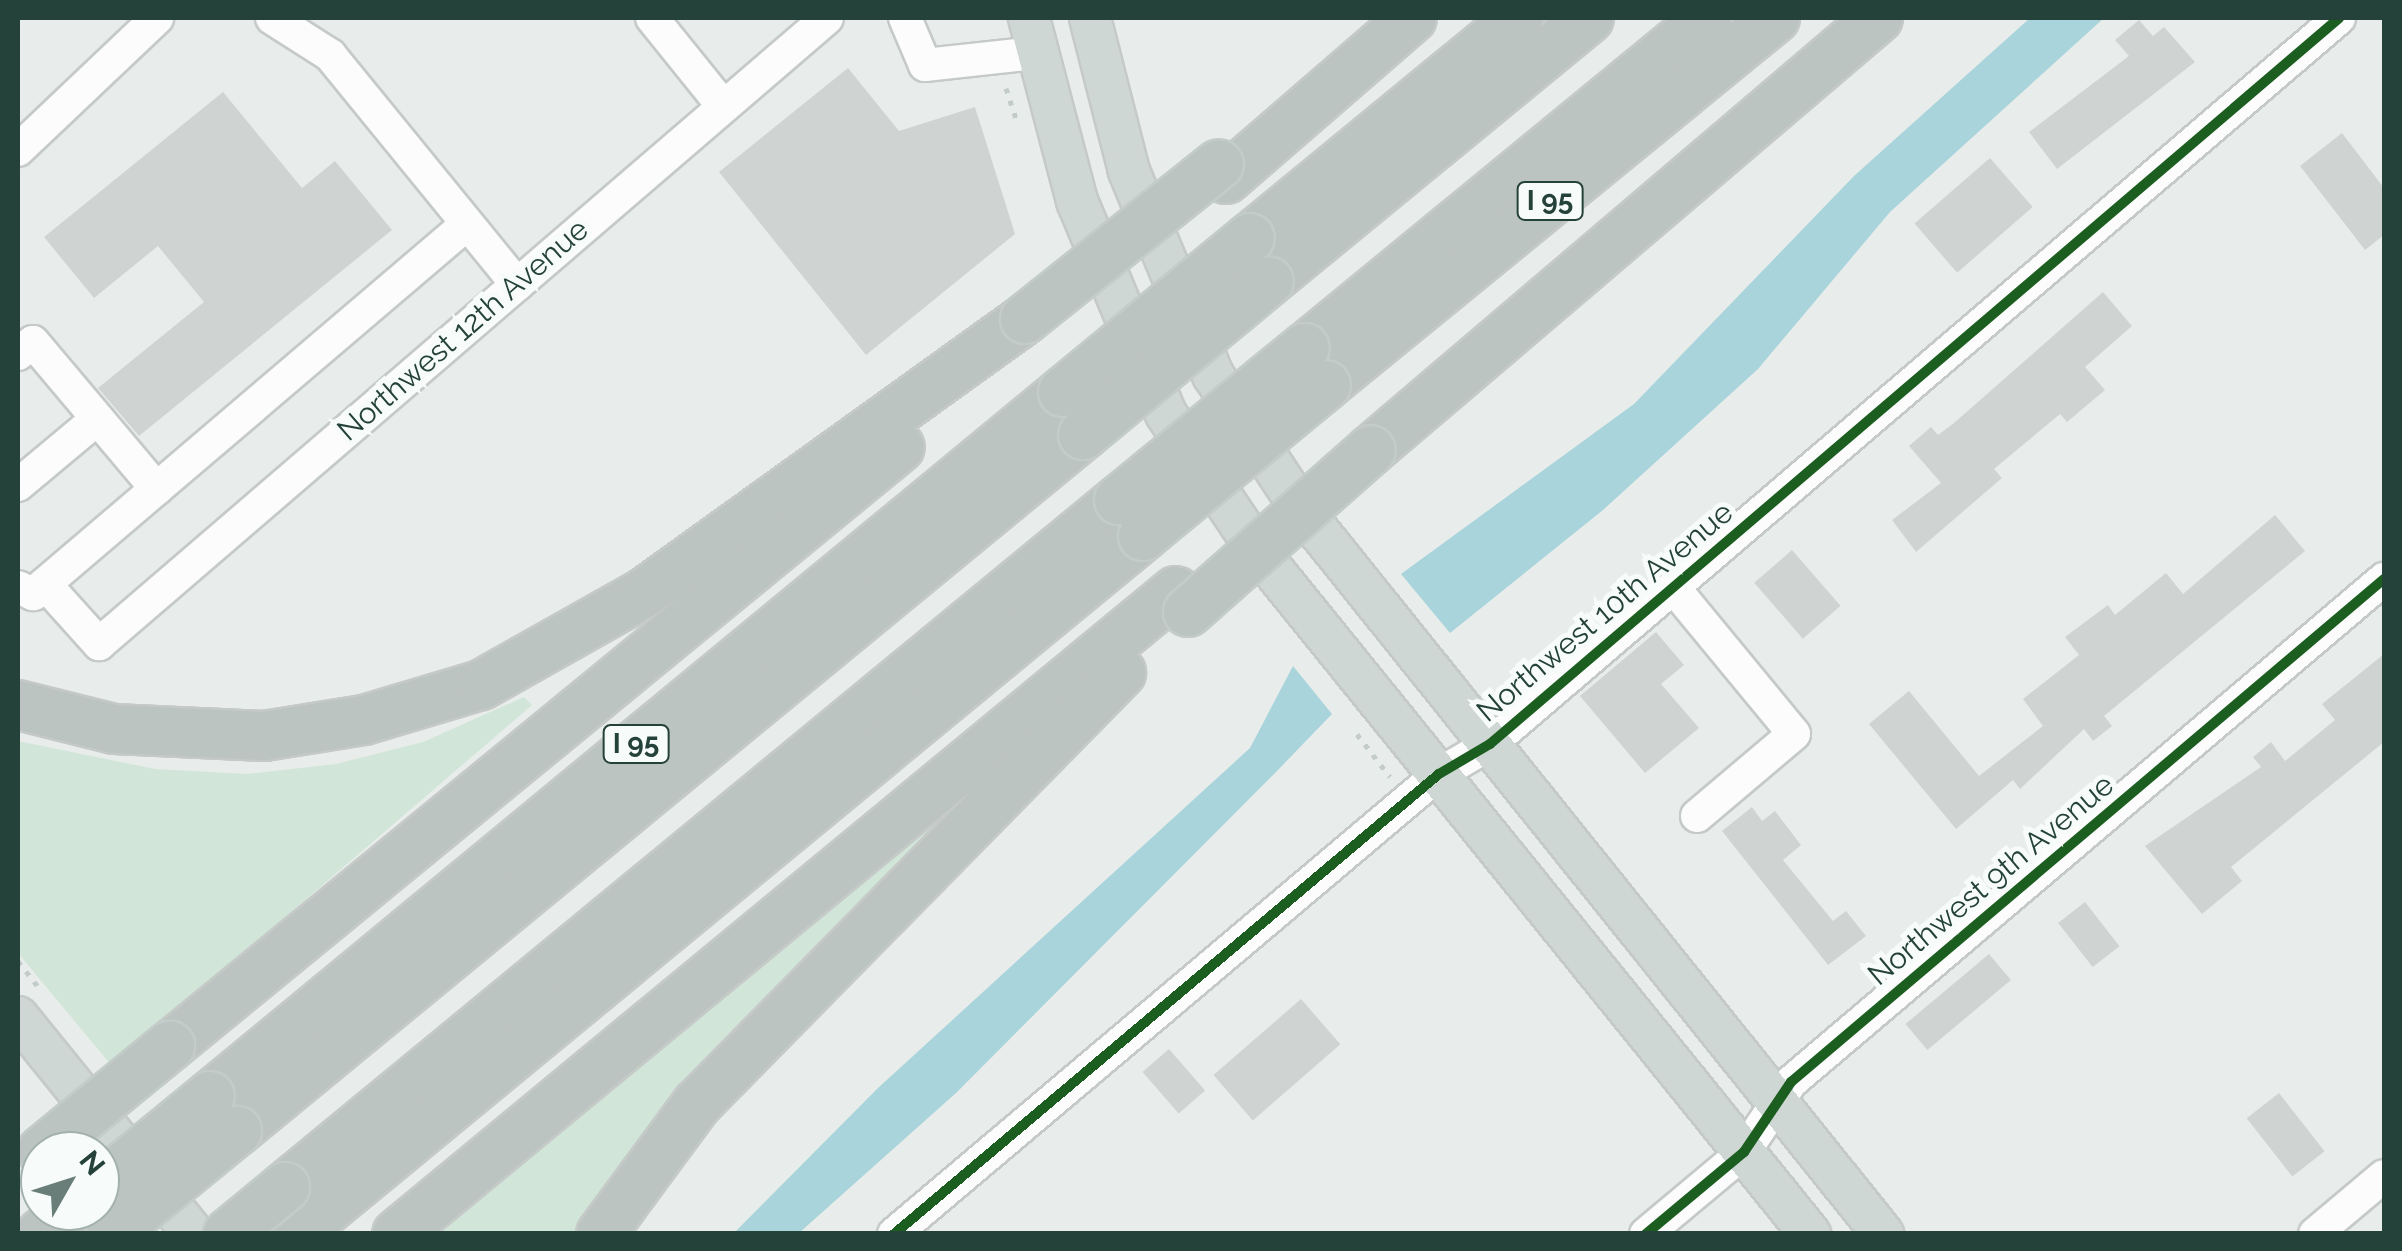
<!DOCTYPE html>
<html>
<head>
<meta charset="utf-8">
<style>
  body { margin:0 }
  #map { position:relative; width:2402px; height:1251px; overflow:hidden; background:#e8edeb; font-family:Raleway,sans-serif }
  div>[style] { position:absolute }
  .green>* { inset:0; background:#d1e6d8 }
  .water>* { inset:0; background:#a9d4db }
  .building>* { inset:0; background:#cfd4d2; transform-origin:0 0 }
  .path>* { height:5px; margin-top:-2.5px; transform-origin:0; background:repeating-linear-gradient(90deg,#c3ccca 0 5px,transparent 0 13px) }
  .roads { filter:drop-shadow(2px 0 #c5cac8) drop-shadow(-2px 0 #c5cac8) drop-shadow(0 2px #c5cac8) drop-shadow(0 -2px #c5cac8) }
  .minor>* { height:32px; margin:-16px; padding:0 16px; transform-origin:16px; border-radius:16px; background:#fcfcfc }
  .major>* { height:40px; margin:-20px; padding:0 20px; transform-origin:20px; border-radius:20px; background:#cfd7d5 }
  .highway>* { height:48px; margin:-24px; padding:0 24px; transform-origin:24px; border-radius:24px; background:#bcc4c2 }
  .bridges { filter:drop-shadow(2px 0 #c3ccc9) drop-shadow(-2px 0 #c3ccc9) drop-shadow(0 2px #c3ccc9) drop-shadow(0 -2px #c3ccc9) }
  .highway-bridge>* { height:48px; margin:-24px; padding:0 24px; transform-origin:24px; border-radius:24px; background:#bcc4c2 }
  .cycleway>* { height:10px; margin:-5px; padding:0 5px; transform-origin:5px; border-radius:5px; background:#1b5e20 }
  span { translate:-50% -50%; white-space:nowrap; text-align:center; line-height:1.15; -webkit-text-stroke:10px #f7fbf9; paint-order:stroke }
  .shield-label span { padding:2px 8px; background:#f7fbf9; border:2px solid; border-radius:8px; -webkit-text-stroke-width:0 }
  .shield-label { font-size:28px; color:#24423a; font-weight:700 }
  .street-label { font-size:30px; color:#24423a }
  .frame { position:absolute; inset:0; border:20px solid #24423a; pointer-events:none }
  .north { position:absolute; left:20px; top:1131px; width:100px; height:100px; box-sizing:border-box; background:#f7fbf9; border:2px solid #a3b1ad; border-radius:50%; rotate:51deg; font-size:28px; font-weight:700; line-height:40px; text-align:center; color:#24423a }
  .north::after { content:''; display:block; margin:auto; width:35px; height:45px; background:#697e78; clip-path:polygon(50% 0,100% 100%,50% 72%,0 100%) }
</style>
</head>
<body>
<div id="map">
  <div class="green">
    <i style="clip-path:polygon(524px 697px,532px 705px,112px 1066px,18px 953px,18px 741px,155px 769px,247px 774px,336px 764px,423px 742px)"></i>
    <i style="clip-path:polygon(925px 825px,934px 835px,586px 1233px,433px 1234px)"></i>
  </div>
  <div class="water">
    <i style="clip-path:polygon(2030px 18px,2104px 18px,1890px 212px,1758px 369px,1603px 510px,1450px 633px,1401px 574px,1634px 404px,1854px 176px)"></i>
    <i style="clip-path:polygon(1293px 666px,1332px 714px,1276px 772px,956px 1093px,799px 1233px,734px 1233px,878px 1088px,1250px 748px)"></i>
  </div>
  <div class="building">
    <i style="clip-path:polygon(2139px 20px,2153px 36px,2164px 27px,2195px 62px,2057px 169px,2029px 132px,2129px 56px,2115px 40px)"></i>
    <i style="clip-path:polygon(848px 68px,899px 131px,975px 107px,1015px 234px,866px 355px,719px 172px)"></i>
    <i style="clip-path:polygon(223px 92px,302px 188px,335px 161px,392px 230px,139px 436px,98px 388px,204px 302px,158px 246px,94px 298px,44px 237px)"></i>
    <i style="clip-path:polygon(2342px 133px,2384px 188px,2384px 235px,2365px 250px,2300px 166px)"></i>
    <i style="left:1990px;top:158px;width:65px;height:100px;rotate:49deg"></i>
    <i style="clip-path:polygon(2103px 292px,2132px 326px,2085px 367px,2105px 390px,2067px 422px,2060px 414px,1994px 469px,2002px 478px,1916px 552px,1892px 520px,1941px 483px,1909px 446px,1931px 427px,1938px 435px,1954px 423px)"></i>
    <i style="clip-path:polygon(2275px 515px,2305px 551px,2104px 716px,2112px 726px,2093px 741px,2084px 729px,2020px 789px,2013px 780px,1956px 829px,1869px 724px,1909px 691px,1979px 776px,2043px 726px,2023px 699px,2079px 655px,2065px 637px,2108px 605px,2115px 615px,2166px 573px,2183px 594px)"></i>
    <i style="left:1792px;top:550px;width:74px;height:50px;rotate:49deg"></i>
    <i style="clip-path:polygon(1656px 632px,1684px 665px,1661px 684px,1699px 728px,1645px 773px,1580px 696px)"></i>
    <i style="clip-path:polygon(2384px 654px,2384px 742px,2231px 867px,2242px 881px,2202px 914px,2145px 846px,2261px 767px,2253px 757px,2271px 742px,2285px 761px,2335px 720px,2322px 704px)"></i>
    <i style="clip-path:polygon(1752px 807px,1762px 821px,1775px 811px,1801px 845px,1783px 860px,1833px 921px,1846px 911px,1866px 936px,1828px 965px,1722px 831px)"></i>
    <i style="left:2085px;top:902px;width:56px;height:34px;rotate:52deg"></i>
    <i style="left:1989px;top:954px;width:34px;height:109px;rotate:50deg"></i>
    <i style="left:1301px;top:999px;width:60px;height:116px;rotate:49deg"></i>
    <i style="left:1169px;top:1049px;width:55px;height:35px;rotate:49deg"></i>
    <i style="left:2279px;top:1093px;width:74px;height:41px;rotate:52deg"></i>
  </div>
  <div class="path">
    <i style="left:1006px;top:88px;width:39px;rotate:72deg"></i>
    <i style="left:1357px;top:734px;width:54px;rotate:52.5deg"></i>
    <i style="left:18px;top:961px;width:37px;rotate:52deg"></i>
  </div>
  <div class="roads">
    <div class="minor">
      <i style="left:272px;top:18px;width:69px;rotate:32.5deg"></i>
      <i style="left:330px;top:55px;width:296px;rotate:50.8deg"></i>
      <i style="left:652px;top:18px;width:113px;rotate:51.1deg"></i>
      <i style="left:905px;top:18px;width:51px;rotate:66.9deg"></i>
      <i style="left:925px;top:65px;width:112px;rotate:-6.2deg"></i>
      <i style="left:18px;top:150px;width:192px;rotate:-43.5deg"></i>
      <i style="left:18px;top:354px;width:19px;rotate:-39deg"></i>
      <i style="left:33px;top:342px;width:192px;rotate:49.9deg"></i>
      <i style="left:18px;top:485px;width:103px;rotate:-39.9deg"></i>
      <i style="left:45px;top:584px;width:81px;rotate:48deg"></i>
      <i style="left:99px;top:644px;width:960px;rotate:-40.69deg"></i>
      <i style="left:18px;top:587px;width:17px;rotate:25deg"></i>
      <i style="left:33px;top:594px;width:570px;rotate:-40.45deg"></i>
      <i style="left:1673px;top:587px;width:190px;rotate:50.5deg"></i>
      <i style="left:1794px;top:734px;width:127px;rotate:139.8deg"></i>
      <i style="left:894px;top:1234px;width:713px;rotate:-40.17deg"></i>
      <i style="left:1439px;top:774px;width:59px;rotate:-30.5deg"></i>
      <i style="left:1490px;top:744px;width:1117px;rotate:-40.53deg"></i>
      <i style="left:1646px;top:1234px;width:128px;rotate:-39.9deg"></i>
      <i style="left:1744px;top:1152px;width:84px;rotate:-56.1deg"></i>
      <i style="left:1791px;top:1082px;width:778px;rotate:-40.31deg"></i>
      <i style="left:2315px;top:1234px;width:90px;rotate:-40deg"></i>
    </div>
    <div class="major">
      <i style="left:1029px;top:18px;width:189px;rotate:75.3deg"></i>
      <i style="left:1077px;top:201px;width:231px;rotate:67.3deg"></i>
      <i style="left:1166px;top:414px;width:169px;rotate:56.1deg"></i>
      <i style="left:1260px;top:554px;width:875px;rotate:51.03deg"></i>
      <i style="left:1090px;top:18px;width:158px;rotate:75.7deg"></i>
      <i style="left:1129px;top:171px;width:221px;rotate:67.6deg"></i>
      <i style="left:1213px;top:375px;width:165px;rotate:56.6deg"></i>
      <i style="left:1304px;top:513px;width:925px;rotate:51.23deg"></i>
      <i style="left:18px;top:1017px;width:279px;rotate:51deg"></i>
    </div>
    <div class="highway">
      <i style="left:1226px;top:179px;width:246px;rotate:-40.9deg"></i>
      <i style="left:1250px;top:238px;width:347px;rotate:-39.4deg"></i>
      <i style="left:1269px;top:281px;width:414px;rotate:-39.4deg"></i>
      <i style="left:1305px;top:348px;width:520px;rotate:-39.38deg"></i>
      <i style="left:1326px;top:385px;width:580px;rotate:-39.26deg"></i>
      <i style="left:1371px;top:450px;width:666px;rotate:-40.43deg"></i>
      <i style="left:18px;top:705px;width:99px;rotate:14deg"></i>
      <i style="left:114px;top:729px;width:150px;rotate:2.7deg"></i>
      <i style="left:264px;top:736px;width:101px;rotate:-9.1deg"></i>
      <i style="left:364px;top:720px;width:122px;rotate:-16.7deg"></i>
      <i style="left:481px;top:685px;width:187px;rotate:-29.4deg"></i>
      <i style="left:644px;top:593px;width:469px;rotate:-35.7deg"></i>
      <i style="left:170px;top:1046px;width:944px;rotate:-39.37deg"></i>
      <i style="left:210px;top:1096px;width:1106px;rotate:-39.53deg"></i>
      <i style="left:237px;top:1131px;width:1096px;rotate:-39.44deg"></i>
      <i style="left:285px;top:1187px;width:1081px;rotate:-39.48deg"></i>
      <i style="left:41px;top:1234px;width:36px;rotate:-39deg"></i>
      <i style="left:297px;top:1234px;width:1097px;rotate:-39.52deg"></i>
      <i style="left:397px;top:1234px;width:1010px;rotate:-39.54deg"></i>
      <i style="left:601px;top:1234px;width:162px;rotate:-53.6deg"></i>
      <i style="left:697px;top:1104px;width:605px;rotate:-45.47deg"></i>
    </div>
  </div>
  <div class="bridges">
    <div class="highway-bridge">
      <i style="left:1025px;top:319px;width:248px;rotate:-38.6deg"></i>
      <i style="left:1063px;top:392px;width:242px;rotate:-39.5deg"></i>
      <i style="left:1083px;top:435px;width:241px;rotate:-39.6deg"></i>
      <i style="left:1119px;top:500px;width:240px;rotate:-39.3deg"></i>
      <i style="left:1143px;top:536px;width:237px;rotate:-39.5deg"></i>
      <i style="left:1188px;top:612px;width:244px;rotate:-41.5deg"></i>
      <i style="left:42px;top:1151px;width:166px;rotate:-39.4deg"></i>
      <i style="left:100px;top:1186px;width:142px;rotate:-39.3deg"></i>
      <i style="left:111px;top:1234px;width:163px;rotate:-39.3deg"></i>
      <i style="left:228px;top:1234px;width:74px;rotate:-39.5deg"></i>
    </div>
  </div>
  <div class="cycleway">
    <i style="left:894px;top:1234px;width:713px;rotate:-40.17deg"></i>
    <i style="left:1439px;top:774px;width:59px;rotate:-30.5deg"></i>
    <i style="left:1490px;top:744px;width:1117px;rotate:-40.53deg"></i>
    <i style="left:1646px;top:1234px;width:128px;rotate:-39.9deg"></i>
    <i style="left:1744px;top:1152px;width:84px;rotate:-56.1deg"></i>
    <i style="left:1791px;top:1082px;width:778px;rotate:-40.31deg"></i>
  </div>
  <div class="shield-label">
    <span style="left:1550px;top:201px">I 95</span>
    <span style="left:636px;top:744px">I 95</span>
  </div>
  <div class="street-label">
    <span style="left:463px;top:330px;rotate:-41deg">Northwest 12th Avenue</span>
    <span style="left:1605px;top:612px;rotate:-40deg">Northwest 10th Avenue</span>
    <span style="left:1991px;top:880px;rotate:-40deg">Northwest 9th Avenue</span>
  </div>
  <div class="frame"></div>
  <div class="north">N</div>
</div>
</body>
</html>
